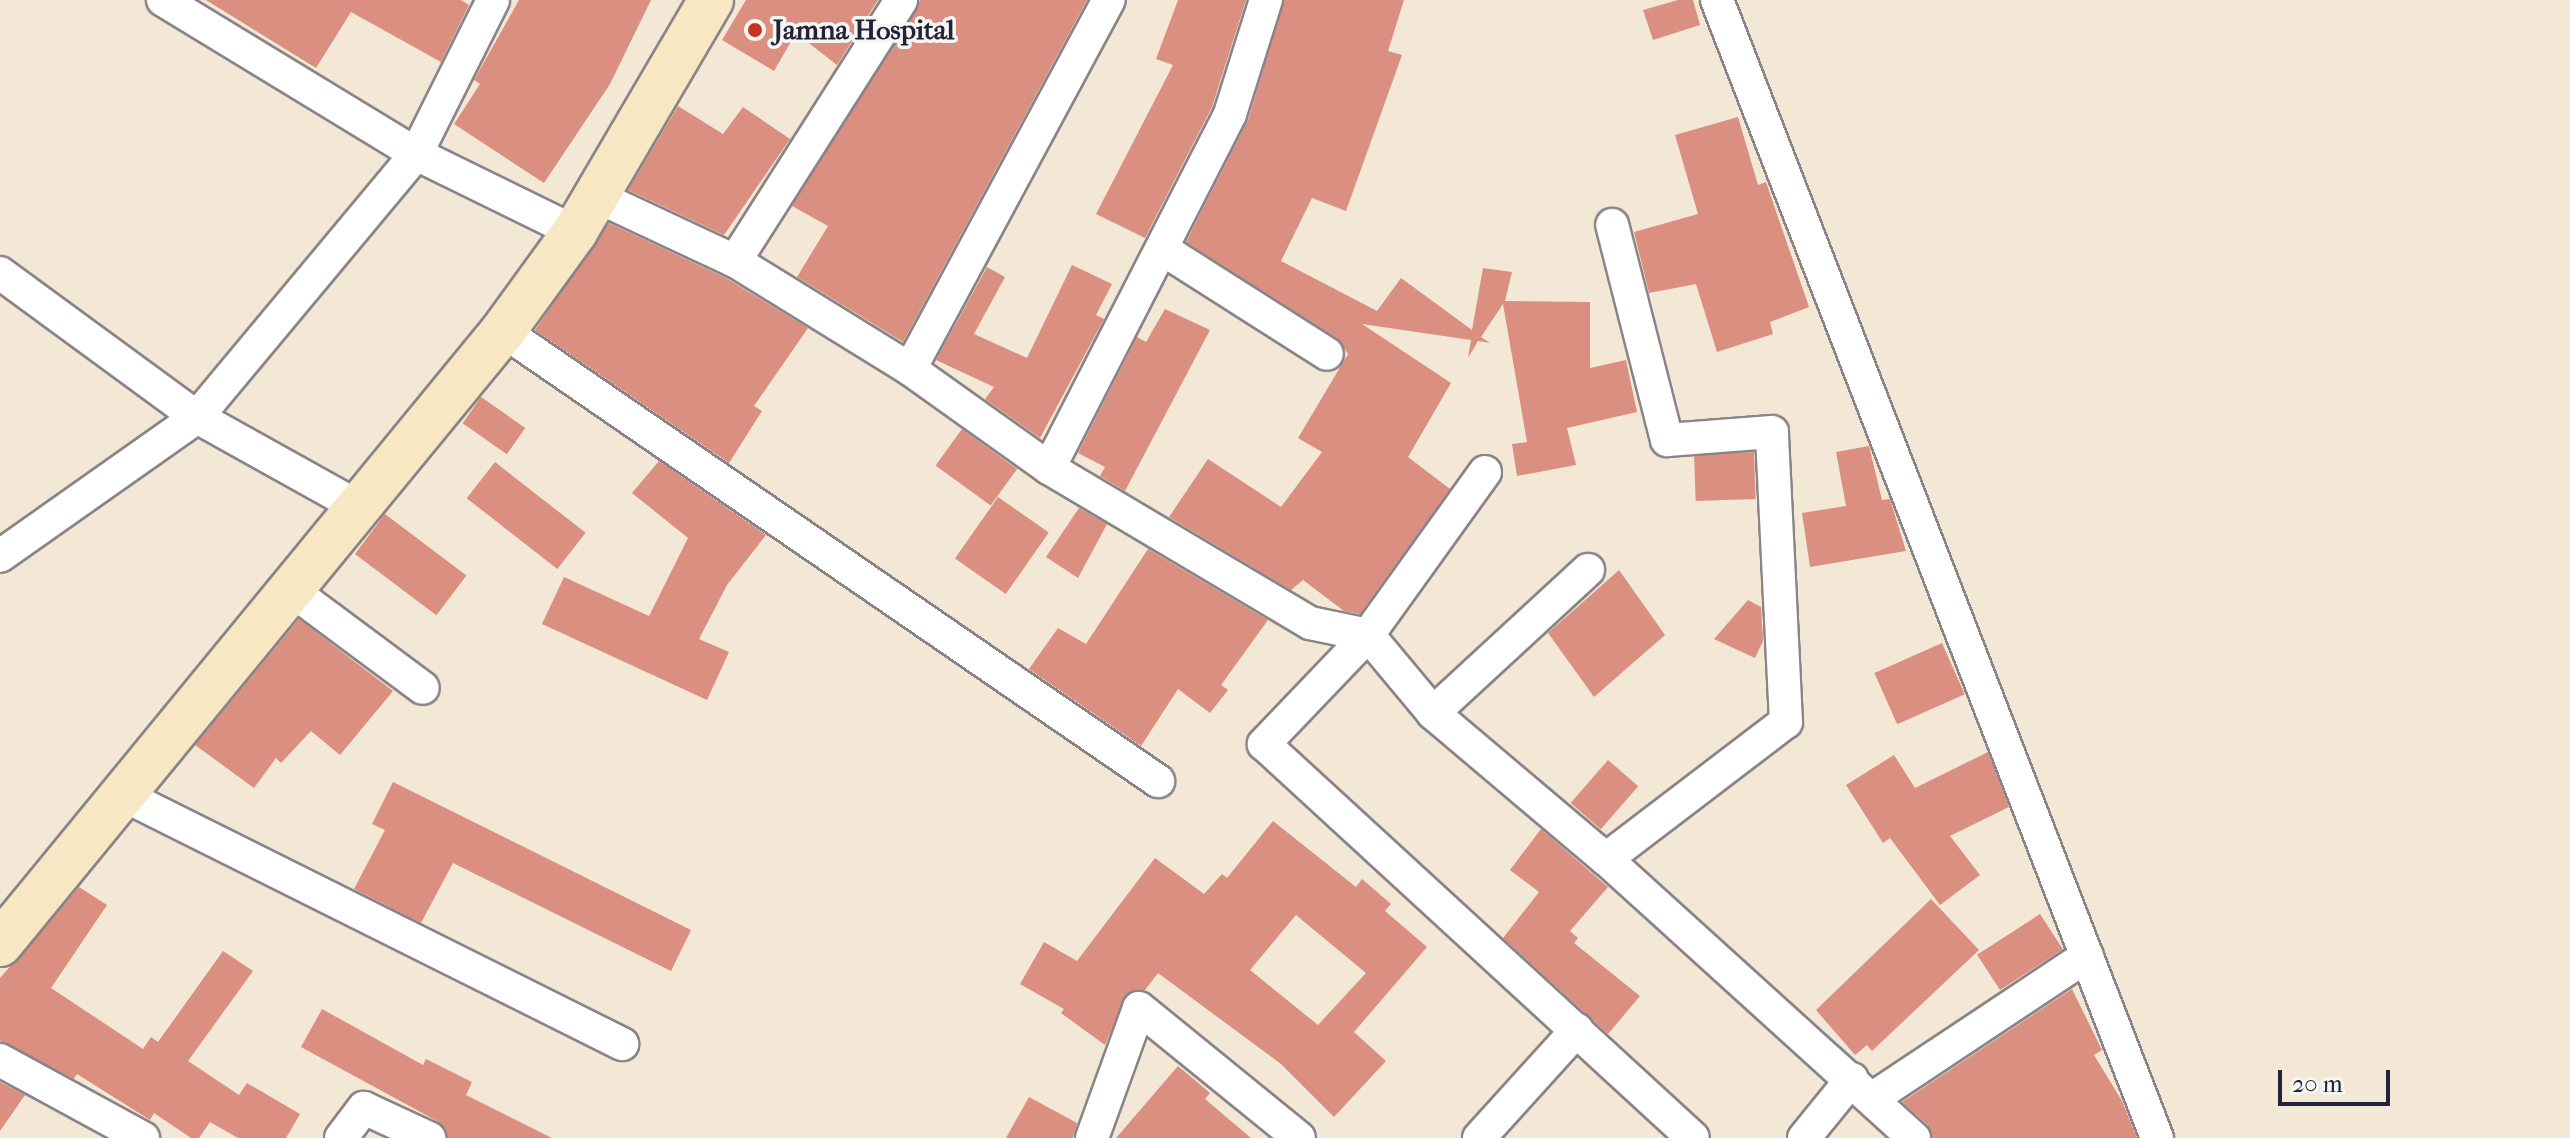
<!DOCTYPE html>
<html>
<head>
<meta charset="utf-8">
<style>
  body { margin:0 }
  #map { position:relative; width:2570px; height:1138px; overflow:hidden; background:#f3e7d5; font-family:"IM FELL French Canon",serif }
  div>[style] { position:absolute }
  .building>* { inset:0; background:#db8f80; transform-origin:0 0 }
  .roads { filter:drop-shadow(2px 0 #8a8488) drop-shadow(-2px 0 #8a8488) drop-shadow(0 2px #8a8488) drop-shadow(0 -2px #8a8488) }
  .street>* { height:32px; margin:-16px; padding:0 16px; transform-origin:16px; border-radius:16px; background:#fff }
  .secondary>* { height:44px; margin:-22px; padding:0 22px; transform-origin:22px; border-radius:22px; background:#f8e7c3 }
  .dots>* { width:22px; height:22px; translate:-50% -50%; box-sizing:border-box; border:4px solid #f6f6f2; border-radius:50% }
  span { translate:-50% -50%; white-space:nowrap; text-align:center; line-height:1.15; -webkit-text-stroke:7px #f6f6f2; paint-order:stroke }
  .poi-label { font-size:28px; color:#22223b; font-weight:700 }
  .left { translate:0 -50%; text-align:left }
  .scale { position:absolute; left:2278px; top:1070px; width:112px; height:36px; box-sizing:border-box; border:4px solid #22223b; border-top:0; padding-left:10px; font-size:24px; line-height:28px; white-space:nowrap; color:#22223b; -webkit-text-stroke:6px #f6f6f2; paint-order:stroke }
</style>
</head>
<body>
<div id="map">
  <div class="building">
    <i style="clip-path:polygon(206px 0,461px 0,469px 5px,441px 62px,351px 12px,316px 68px)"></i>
    <i style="clip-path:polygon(519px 0,651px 0,610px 84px,544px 183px,454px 124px,480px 84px,474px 80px)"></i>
    <i style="clip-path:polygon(746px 0,878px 0,837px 65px,796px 33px,774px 71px,722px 40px)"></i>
    <i style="clip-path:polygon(920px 0,1087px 0,903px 342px,797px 277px,828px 226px,792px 206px)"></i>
    <i style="clip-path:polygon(1178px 0,1246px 0,1212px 107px,1145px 238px,1096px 214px,1173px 65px,1156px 59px)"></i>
    <i style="clip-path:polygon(1284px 0,1404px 0,1388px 51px,1402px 55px,1346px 211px,1312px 198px,1281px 261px,1377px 311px,1401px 278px,1472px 330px,1483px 268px,1512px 272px,1505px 301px,1590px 302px,1590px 368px,1626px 360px,1637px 412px,1567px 428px,1576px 465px,1517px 476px,1512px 444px,1527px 442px,1503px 304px,1481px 337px,1490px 343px,1478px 341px,1468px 358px,1471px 340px,1362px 324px,1451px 383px,1408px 457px,1450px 489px,1360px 614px,1344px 611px,1303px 580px,1291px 590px,1169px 517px,1208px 459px,1281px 507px,1322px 452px,1298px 438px,1348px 354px,1337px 338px,1186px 242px,1248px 120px)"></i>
    <i style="clip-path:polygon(1678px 0,1693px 0,1700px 25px,1653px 40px,1643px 10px)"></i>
    <i style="clip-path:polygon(678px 106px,723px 134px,743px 107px,790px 139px,724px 235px,628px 190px)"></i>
    <i style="clip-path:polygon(1738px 117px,1758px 185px,1766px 182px,1809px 307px,1770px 322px,1773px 334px,1717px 352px,1696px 284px,1649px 293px,1634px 232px,1698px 214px,1675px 135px)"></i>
    <i style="clip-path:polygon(609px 223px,726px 278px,808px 328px,754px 406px,762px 411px,729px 463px,535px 330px)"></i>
    <i style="clip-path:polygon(1072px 265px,1112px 284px,1096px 315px,1104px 319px,1040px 438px,985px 399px,994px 387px,936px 360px,987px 267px,1005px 277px,974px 334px,1027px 358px)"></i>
    <i style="clip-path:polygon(1165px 309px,1210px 330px,1125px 491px,1100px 476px,1105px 467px,1078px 453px,1137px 337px,1146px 342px)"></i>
    <i style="left:481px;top:397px;width:54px;height:32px;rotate:35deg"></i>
    <i style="left:962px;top:429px;width:68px;height:45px;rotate:36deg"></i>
    <i style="clip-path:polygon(1869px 446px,1882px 500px,1890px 499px,1906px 551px,1810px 567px,1802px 513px,1846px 506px,1836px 452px)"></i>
    <i style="left:1754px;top:452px;width:47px;height:60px;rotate:88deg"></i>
    <i style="clip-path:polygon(659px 461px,766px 535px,727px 585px,699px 639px,729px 652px,707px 700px,542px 624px,564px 577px,649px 616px,688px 538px,632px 493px)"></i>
    <i style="left:495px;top:462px;width:115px;height:46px;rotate:38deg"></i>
    <i style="left:998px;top:497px;width:62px;height:75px;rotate:35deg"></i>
    <i style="clip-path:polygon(1079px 508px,1107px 524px,1078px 578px,1046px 557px)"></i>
    <i style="left:385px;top:514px;width:102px;height:50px;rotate:37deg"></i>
    <i style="clip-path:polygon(1148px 549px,1268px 620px,1221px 685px,1228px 690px,1210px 713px,1178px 689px,1141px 746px,1029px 669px,1058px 628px,1086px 644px)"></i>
    <i style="clip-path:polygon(1619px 570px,1665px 635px,1594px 697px,1548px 633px)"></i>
    <i style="clip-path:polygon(1748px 600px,1761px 607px,1763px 641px,1755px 658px,1714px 639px)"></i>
    <i style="clip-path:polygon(299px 619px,393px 691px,340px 755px,311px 731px,281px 763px,276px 758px,254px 788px,195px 745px)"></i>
    <i style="left:1942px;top:643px;width:56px;height:74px;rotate:66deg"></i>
    <i style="clip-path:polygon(1988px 752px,2009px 807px,1950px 836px,1980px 875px,1940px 905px,1890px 838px,1883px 843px,1846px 785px,1894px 755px,1915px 788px)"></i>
    <i style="left:1608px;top:760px;width:40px;height:57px;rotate:41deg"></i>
    <i style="clip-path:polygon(393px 782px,691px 930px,671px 971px,453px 863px,421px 923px,354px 889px,385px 830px,372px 824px)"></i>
    <i style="clip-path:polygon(evenodd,1273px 821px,1356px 887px,1362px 879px,1391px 904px,1385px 911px,1427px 947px,1354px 1032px,1386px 1061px,1334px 1117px,1281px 1064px,1158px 973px,1145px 990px,1126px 995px,1105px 1045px,1061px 1013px,1064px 1009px,1020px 984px,1044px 942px,1077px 961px,1155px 858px,1204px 894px,1222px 874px,1227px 878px,1273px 821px,1296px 915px,1366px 973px,1318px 1025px,1250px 970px,1296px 915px)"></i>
    <i style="clip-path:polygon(1541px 829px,1608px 887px,1570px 931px,1578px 938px,1574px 943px,1640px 996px,1608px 1034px,1503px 938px,1539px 892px,1510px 870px)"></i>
    <i style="clip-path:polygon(79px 887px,107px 905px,51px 988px,143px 1049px,151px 1037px,158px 1042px,223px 951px,253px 971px,188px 1061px,239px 1095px,247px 1083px,300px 1114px,286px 1138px,238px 1138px,210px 1122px,199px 1138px,191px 1138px,154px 1113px,150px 1120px,77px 1074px,74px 1079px,0 1041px,0 978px)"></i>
    <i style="clip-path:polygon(1931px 899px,1979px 950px,1872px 1051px,1867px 1045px,1855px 1055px,1816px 1010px)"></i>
    <i style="left:2040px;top:914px;width:42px;height:75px;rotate:57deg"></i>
    <i style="clip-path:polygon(2072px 989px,2102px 1050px,2094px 1055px,2122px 1101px,2137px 1138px,1932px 1138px,1927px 1124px,1902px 1102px)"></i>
    <i style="clip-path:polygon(322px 1009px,423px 1065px,426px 1059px,472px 1082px,466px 1095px,552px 1138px,448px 1138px,437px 1121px,301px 1047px)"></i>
    <i style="clip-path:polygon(1178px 1066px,1210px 1093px,1205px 1099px,1251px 1138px,1116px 1138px)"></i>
    <i style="clip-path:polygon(0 1082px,25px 1095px,0 1131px)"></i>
    <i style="clip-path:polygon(1029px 1097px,1077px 1123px,1073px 1138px,1006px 1138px)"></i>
  </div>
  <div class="roads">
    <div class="street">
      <i style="left:163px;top:0;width:296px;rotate:31.3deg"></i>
      <i style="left:416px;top:154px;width:177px;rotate:26.1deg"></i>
      <i style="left:1717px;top:0;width:1220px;rotate:68.86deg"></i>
      <i style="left:596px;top:196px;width:153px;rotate:25.1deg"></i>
      <i style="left:735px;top:261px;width:206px;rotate:31.7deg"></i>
      <i style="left:910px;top:369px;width:171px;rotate:35.5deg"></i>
      <i style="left:1049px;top:468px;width:304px;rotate:30.7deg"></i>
      <i style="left:1310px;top:623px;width:59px;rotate:11.7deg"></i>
      <i style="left:1368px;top:635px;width:102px;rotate:50.2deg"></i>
      <i style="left:1433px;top:713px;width:226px;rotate:40.2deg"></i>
      <i style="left:1606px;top:859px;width:416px;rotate:42.2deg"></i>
      <i style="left:1164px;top:250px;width:193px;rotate:32.5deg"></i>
      <i style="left:735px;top:261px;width:309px;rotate:-57.5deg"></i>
      <i style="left:0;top:273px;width:244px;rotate:36.2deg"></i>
      <i style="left:197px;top:417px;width:189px;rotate:29.1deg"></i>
      <i style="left:503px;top:331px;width:795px;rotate:34.49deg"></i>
      <i style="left:910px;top:369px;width:419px;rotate:-61.7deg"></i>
      <i style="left:1049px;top:468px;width:398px;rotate:-62.9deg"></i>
      <i style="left:1230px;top:114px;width:120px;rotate:-72.5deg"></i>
      <i style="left:1485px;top:472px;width:201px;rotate:125.7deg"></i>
      <i style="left:1368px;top:635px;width:151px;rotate:133.7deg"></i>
      <i style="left:1264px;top:744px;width:582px;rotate:42.56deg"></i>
      <i style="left:0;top:556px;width:241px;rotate:-35.2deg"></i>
      <i style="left:197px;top:417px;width:342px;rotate:-50.2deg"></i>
      <i style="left:416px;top:154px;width:172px;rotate:-63.4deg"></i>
      <i style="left:291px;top:590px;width:164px;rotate:36.6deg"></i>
      <i style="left:1433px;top:713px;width:211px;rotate:-42.7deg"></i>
      <i style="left:123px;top:795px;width:558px;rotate:26.52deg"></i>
      <i style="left:1606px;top:859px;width:226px;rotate:-37.3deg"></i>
      <i style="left:1786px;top:722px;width:290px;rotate:-92.8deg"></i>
      <i style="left:1772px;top:432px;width:105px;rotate:175.6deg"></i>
      <i style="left:1667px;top:440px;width:222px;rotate:-104.3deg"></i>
      <i style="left:0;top:1060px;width:163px;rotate:28.6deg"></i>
      <i style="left:1873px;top:1098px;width:257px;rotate:-33.6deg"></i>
      <i style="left:341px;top:1138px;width:38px;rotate:-53deg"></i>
      <i style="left:364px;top:1108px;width:72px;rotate:24.8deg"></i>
      <i style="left:1092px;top:1138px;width:138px;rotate:-70.1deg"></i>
      <i style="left:1139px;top:1008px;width:206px;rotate:39.1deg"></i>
      <i style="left:1479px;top:1138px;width:146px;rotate:-47.8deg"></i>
      <i style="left:1804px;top:1138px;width:76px;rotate:-50.9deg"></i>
    </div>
    <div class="secondary">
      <i style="left:0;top:944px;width:793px;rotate:-50.63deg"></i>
      <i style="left:503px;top:331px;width:122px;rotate:-54deg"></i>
      <i style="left:575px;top:232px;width:269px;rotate:-59.6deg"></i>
    </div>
  </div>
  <div class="dots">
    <i style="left:755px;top:30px;background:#c8321e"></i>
  </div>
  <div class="poi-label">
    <span class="left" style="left:773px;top:30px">Jamna Hospital</span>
  </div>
  <div class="scale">20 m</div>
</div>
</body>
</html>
